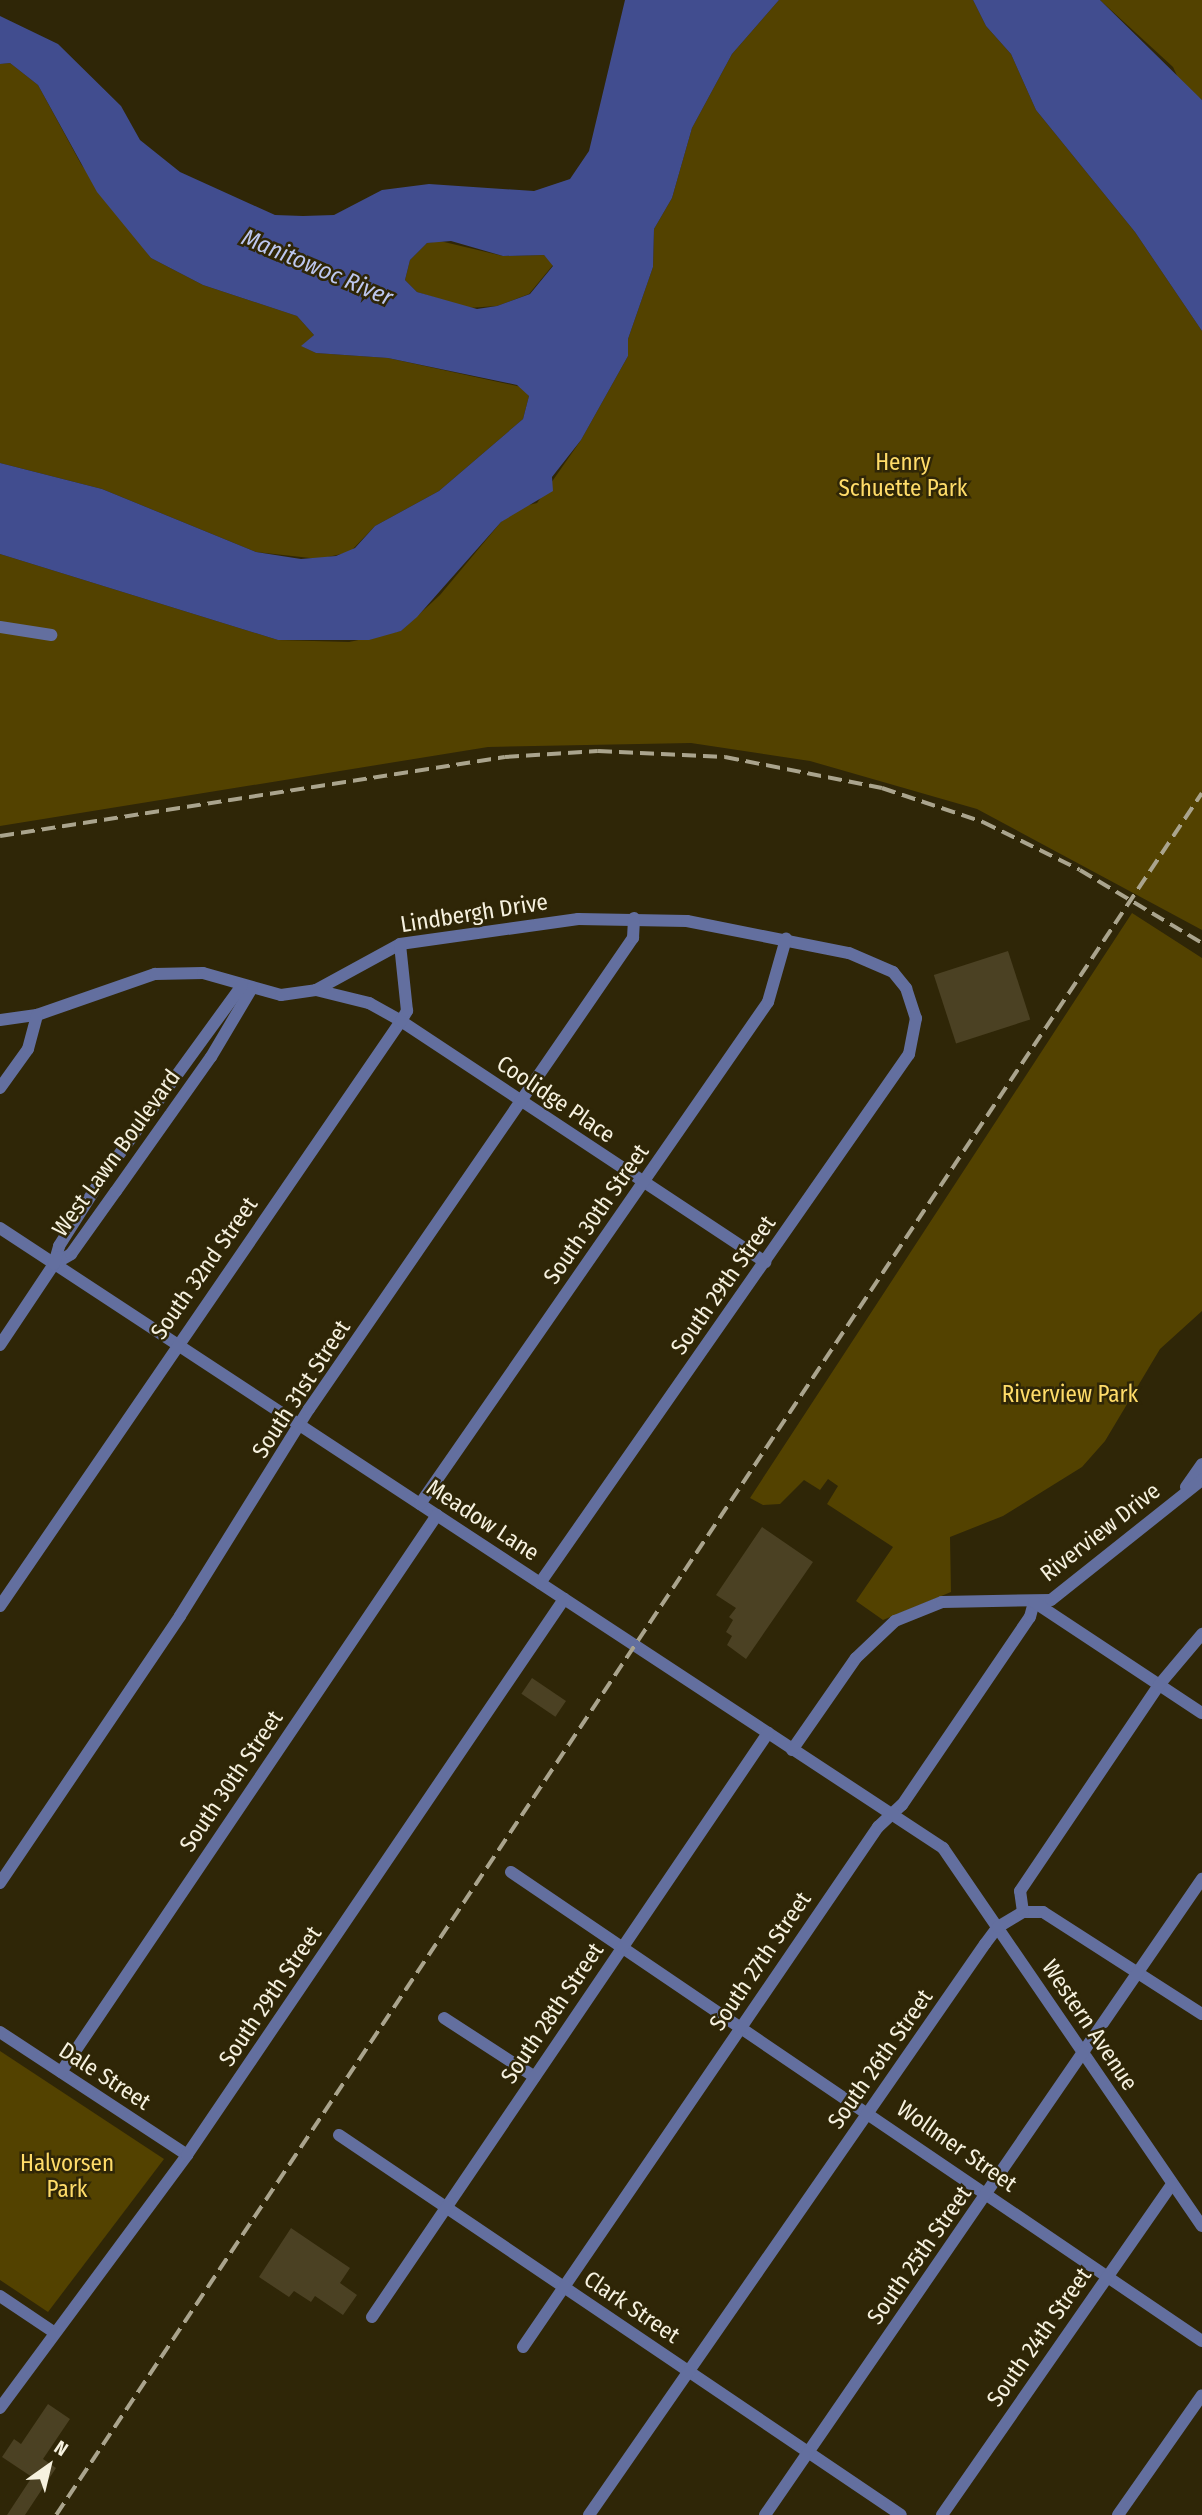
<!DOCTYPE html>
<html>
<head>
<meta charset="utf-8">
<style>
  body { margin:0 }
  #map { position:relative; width:1202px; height:2515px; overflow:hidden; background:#2f2607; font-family:"Fira Sans Condensed",sans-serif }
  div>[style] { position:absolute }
  .green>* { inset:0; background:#534200 }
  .water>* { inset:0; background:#414d8f }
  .building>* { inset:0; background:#4b4123; transform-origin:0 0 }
  .street>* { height:12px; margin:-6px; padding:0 6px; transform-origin:6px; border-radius:6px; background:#636f9f }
  .rail>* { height:3.5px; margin-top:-1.75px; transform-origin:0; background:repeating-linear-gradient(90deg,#aaa48d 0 14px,transparent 0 21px) }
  span { translate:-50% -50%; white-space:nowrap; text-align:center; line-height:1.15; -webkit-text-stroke:5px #2f2607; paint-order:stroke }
  .park-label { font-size:23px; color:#ffdc69 }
  .street-label { font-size:23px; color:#f6f1df }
  .water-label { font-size:24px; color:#bdc7ee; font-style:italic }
  .north { position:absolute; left:14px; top:2431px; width:70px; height:70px; -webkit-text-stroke:5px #2f2607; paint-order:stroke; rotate:34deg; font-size:19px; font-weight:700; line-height:28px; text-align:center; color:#f6f1df }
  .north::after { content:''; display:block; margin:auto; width:24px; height:32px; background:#f6f1df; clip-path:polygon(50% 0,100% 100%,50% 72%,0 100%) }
</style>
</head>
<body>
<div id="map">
  <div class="green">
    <i style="clip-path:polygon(779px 0,973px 0,986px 26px,1011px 54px,1036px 110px,1135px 232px,1202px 331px,1202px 930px,977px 809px,810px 761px,691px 743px,488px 747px,0 826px,0 554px,278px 640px,349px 642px,401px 631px,440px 595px,501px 522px,520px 507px,537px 503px,581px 440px,628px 356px,628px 339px,653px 267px,654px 229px,672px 198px,692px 128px,732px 54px)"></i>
    <i style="clip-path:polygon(1100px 0,1202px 0,1202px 100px,1180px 82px,1173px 67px)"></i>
    <i style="clip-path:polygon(10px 63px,38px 85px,81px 164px,151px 258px,203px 285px,297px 316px,314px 335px,302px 346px,316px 353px,388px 358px,522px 387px,529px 396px,523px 419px,439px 491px,375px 526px,350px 552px,319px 559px,256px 552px,102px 489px,0 463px,0 64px)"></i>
    <i style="clip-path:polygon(440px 241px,503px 256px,544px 255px,553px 265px,529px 294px,497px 306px,468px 308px,417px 292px,405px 280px,410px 260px,427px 243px)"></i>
    <i style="clip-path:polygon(1132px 913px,1202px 958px,1202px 1311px,1160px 1349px,1105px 1441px,1082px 1467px,1003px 1516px,950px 1537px,951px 1592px,883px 1620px,856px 1601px,893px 1547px,827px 1504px,838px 1486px,828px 1479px,820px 1490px,804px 1480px,780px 1504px,763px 1505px,750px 1498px)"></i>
    <i style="clip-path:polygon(0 2051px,164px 2159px,48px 2312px,0 2280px)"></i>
  </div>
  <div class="water">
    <i style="clip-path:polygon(evenodd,625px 0,779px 0,732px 54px,692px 128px,672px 198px,654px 229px,653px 267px,628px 339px,628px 356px,581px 440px,552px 477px,553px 491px,501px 522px,417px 617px,401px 631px,369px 640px,278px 640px,0 554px,0 463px,102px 489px,256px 552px,301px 559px,336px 556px,355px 548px,375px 526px,439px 491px,523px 419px,529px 396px,517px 385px,388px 358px,316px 353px,301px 346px,314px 335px,297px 316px,203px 285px,151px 258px,97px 192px,38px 85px,10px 63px,0 64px,0 16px,58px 44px,121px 106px,140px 140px,180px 172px,275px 215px,303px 216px,334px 215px,382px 190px,429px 184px,534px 191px,570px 179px,589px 151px,625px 0,451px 241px,503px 256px,544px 255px,553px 266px,530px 294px,497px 306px,477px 309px,417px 292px,405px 280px,410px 260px,427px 243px,451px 241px)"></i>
    <i style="clip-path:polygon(973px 0,1100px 0,1202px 100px,1202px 331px,1135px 232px,1036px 110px,1011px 54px,986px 26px)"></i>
  </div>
  <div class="building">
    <i style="left:1008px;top:951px;width:72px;height:78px;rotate:72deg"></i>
    <i style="clip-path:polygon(762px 1527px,813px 1562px,746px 1659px,727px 1645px,732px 1636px,726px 1632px,733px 1620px,729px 1617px,736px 1608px,716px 1595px)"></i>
    <i style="left:532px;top:1678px;width:41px;height:19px;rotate:34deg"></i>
    <i style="clip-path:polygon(291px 2228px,350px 2268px,340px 2283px,357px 2295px,343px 2315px,315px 2296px,311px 2302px,294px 2291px,289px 2297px,259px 2277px)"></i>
    <i style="clip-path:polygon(48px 2404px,70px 2419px,43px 2459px,56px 2468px,25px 2515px,7px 2515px,32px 2477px,2px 2457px,14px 2439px,21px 2444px)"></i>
  </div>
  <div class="street">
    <i style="left:0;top:627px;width:52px;rotate:8.9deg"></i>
    <i style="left:316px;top:990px;width:55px;rotate:13.8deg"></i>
    <i style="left:369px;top:1003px;width:37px;rotate:29deg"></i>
    <i style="left:401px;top:1021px;width:437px;rotate:33.5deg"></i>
    <i style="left:0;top:1020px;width:37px;rotate:-8deg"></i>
    <i style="left:37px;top:1015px;width:125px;rotate:-19.2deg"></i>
    <i style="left:155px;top:974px;width:48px;rotate:-1.2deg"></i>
    <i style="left:203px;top:973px;width:81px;rotate:15.8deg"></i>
    <i style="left:281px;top:995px;width:35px;rotate:-8deg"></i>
    <i style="left:316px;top:990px;width:96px;rotate:-28.7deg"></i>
    <i style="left:400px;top:944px;width:180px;rotate:-8deg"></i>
    <i style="left:578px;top:919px;width:109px;rotate:1.1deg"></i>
    <i style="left:687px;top:921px;width:165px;rotate:11.2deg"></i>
    <i style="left:849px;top:953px;width:48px;rotate:23.4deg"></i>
    <i style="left:893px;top:972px;width:21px;rotate:51deg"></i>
    <i style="left:906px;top:988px;width:32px;rotate:72deg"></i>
    <i style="left:916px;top:1018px;width:37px;rotate:101deg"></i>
    <i style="left:909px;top:1054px;width:645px;rotate:124.9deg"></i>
    <i style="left:0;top:1088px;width:48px;rotate:-54.3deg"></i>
    <i style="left:28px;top:1049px;width:35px;rotate:-75deg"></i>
    <i style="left:0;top:1228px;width:1129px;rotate:33.32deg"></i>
    <i style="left:943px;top:1848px;width:458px;rotate:55.6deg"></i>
    <i style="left:54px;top:1264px;width:20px;rotate:-30deg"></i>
    <i style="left:71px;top:1254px;width:77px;rotate:-54.5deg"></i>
    <i style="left:116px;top:1191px;width:164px;rotate:-54.7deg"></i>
    <i style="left:211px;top:1057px;width:80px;rotate:-59.3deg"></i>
    <i style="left:0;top:1345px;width:97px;rotate:-56.3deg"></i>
    <i style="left:54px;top:1264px;width:19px;rotate:-74deg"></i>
    <i style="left:59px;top:1246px;width:80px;rotate:-57.7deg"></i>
    <i style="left:102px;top:1178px;width:238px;rotate:-54deg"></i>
    <i style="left:1186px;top:1487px;width:28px;rotate:-55deg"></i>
    <i style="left:420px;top:1504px;width:611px;rotate:-55.27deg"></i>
    <i style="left:768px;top:1002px;width:66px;rotate:-74.1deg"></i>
    <i style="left:0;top:1606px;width:709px;rotate:-55.57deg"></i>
    <i style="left:401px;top:1021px;width:12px;rotate:-59deg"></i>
    <i style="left:407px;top:1011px;width:67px;rotate:-96deg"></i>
    <i style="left:792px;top:1750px;width:112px;rotate:-55.2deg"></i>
    <i style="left:856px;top:1658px;width:54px;rotate:-43.5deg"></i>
    <i style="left:895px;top:1621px;width:51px;rotate:-22deg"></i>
    <i style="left:942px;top:1602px;width:109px;rotate:-1.1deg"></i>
    <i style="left:1051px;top:1600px;width:193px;rotate:-38.5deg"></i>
    <i style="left:511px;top:1872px;width:835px;rotate:34.17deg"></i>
    <i style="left:0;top:1883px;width:322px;rotate:-56deg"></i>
    <i style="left:180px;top:1616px;width:244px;rotate:-58.1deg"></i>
    <i style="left:309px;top:1409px;width:572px;rotate:-55.48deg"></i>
    <i style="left:633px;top:938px;width:20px;rotate:-87deg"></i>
    <i style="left:1023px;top:1912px;width:20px"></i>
    <i style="left:1043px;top:1912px;width:189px;rotate:32.7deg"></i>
    <i style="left:444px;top:2018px;width:108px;rotate:33deg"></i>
    <i style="left:0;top:2032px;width:224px;rotate:33.3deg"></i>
    <i style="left:61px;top:2072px;width:672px;rotate:-55.98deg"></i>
    <i style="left:339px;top:2135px;width:678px;rotate:34.06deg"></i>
    <i style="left:0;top:2296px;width:63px;rotate:33.9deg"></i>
    <i style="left:372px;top:2317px;width:706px;rotate:-55.86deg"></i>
    <i style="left:523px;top:2347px;width:630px;rotate:-55.68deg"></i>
    <i style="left:878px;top:1827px;width:33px;rotate:-43deg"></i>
    <i style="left:902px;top:1805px;width:227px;rotate:-55.8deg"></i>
    <i style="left:1030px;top:1617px;width:16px;rotate:-75deg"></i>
    <i style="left:1034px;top:1602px;width:201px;rotate:33.5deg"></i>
    <i style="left:0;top:2408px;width:315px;rotate:-53.5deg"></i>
    <i style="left:187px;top:2155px;width:672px;rotate:-55.86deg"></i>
    <i style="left:589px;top:2515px;width:695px;rotate:-55.26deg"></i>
    <i style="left:985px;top:1944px;width:21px;rotate:-53deg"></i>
    <i style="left:998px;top:1927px;width:29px;rotate:-31deg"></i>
    <i style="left:1023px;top:1912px;width:21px;rotate:-98deg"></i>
    <i style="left:1020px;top:1891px;width:249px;rotate:-56deg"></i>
    <i style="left:1159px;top:1685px;width:67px;rotate:-49.9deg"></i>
    <i style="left:765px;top:2515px;width:772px;rotate:-55.51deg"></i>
    <i style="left:942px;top:2515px;width:403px;rotate:-55.2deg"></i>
    <i style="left:1118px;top:2515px;width:146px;rotate:-55deg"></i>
  </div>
  <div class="rail">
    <i style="left:0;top:836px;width:511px;rotate:-8.89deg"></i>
    <i style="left:505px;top:757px;width:93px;rotate:-3.7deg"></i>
    <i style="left:598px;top:751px;width:127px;rotate:2.7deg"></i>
    <i style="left:725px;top:757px;width:160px;rotate:11.2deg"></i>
    <i style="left:882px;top:788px;width:107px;rotate:18.6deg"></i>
    <i style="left:983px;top:822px;width:108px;rotate:26.3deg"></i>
    <i style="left:1080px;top:870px;width:142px;rotate:30.9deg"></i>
    <i style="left:56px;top:2515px;width:2068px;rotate:-56.36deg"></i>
  </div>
  <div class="park-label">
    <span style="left:903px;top:475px">Henry<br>Schuette Park</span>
    <span style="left:1070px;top:1394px">Riverview Park</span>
    <span style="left:67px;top:2176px">Halvorsen<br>Park</span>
  </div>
  <div class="street-label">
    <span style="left:474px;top:913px;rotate:-9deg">Lindbergh Drive</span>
    <span style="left:556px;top:1099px;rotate:34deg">Coolidge Place</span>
    <span style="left:116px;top:1153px;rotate:-54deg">West Lawn Boulevard</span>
    <span style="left:596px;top:1214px;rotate:-55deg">South 30th Street</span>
    <span style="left:204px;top:1268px;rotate:-55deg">South 32nd Street</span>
    <span style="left:723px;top:1285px;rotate:-55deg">South 29th Street</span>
    <span style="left:301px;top:1389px;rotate:-57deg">South 31st Street</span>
    <span style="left:483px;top:1520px;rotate:33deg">Meadow Lane</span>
    <span style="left:1100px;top:1532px;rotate:-38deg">Riverview Drive</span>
    <span style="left:231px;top:1781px;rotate:-56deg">South 30th Street</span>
    <span style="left:760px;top:1961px;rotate:-56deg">South 27th Street</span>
    <span style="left:270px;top:1996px;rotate:-56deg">South 29th Street</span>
    <span style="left:552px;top:2013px;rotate:-56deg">South 28th Street</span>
    <span style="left:1090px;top:2025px;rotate:56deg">Western Avenue</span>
    <span style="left:880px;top:2059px;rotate:-55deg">South 26th Street</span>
    <span style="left:105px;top:2076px;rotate:33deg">Dale Street</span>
    <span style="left:957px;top:2146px;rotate:35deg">Wollmer Street</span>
    <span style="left:919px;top:2255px;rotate:-55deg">South 25th Street</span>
    <span style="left:632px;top:2307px;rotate:34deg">Clark Street</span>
    <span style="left:1039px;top:2337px;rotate:-55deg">South 24th Street</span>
  </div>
  <div class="water-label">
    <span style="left:317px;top:268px;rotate:23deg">Manitowoc River</span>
  </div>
  <div class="north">N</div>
</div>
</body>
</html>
